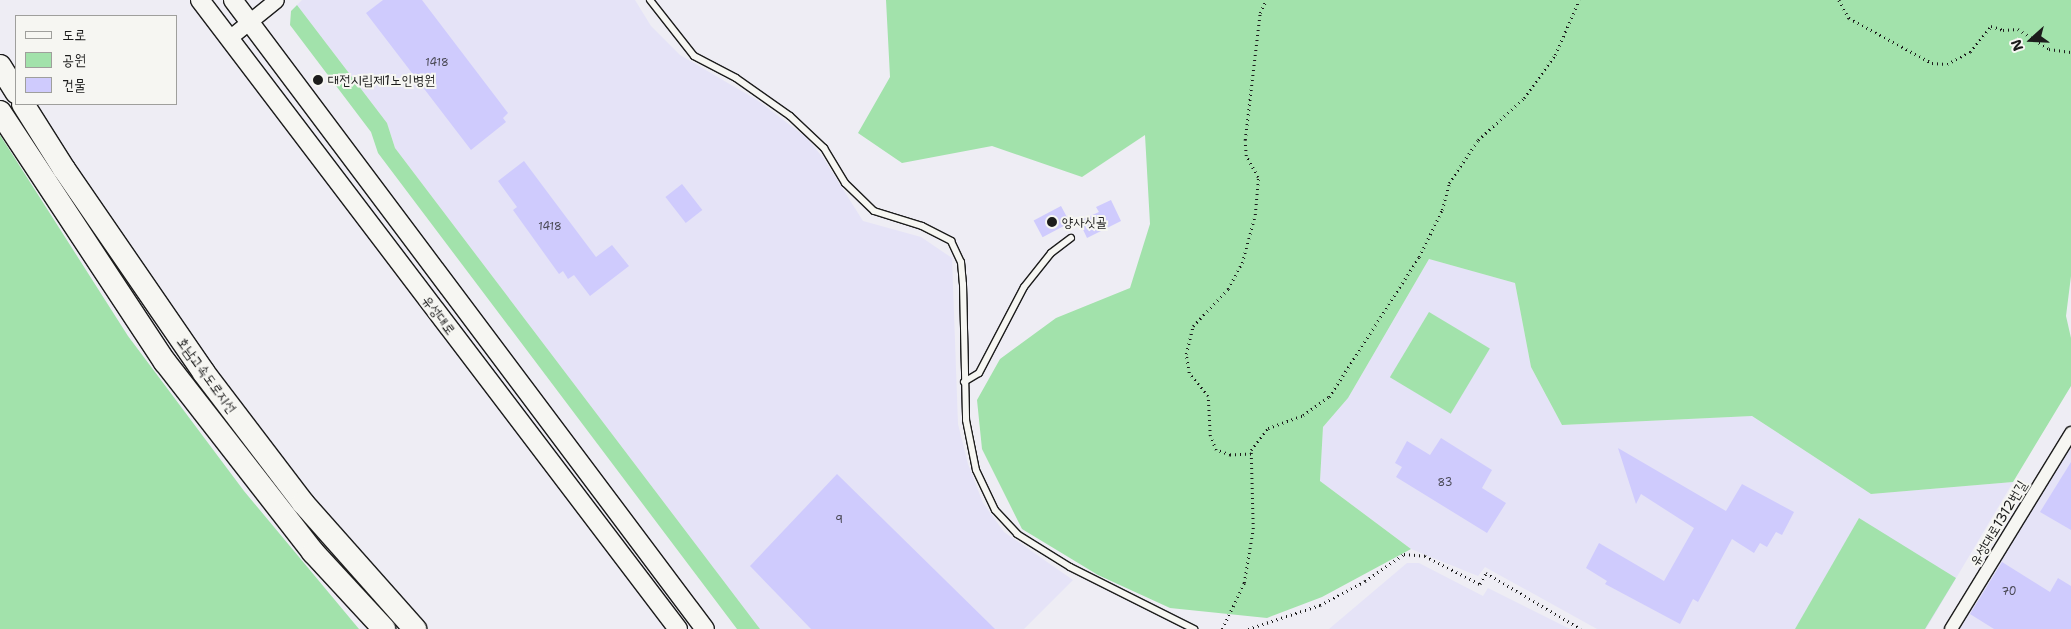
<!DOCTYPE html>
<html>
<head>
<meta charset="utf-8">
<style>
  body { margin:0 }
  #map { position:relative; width:2071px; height:629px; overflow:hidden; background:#eeedf4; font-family:"Shantell Sans","Poor Story",sans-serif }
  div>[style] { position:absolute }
  .built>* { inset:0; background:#e5e3f7 }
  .green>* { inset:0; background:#a2e2ab; transform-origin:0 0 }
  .building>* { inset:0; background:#cfcbfd; transform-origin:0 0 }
  .path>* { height:2.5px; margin-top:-1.25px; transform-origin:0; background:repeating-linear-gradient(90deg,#1c1c1c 0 1px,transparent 0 5px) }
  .roads { filter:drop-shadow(1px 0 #1c1c1c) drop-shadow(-1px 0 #1c1c1c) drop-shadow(0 1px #1c1c1c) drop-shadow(0 -1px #1c1c1c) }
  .service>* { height:6px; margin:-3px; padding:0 3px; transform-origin:3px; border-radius:3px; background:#f6f6f2 }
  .minor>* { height:12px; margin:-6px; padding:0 6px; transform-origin:6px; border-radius:6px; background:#f6f6f2 }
  .tertiary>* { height:15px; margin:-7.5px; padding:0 7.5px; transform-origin:7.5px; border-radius:7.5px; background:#f6f6f2 }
  .secondary>* { height:18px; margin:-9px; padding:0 9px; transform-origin:9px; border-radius:9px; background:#f6f6f2 }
  .motorway>* { height:22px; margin:-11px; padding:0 11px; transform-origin:11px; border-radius:11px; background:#f6f6f2 }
  .dots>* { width:14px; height:14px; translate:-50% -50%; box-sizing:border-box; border:2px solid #f6f6f2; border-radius:50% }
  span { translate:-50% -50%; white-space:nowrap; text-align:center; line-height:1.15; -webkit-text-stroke:4px #f6f6f2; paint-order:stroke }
  .number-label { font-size:11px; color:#494854 }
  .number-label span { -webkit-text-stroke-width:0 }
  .poi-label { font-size:14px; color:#1c1c1c }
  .left { translate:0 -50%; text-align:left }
  .street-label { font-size:14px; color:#1c1c1c }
  .legend { position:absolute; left:15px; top:15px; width:162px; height:90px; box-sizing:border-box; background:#f6f6f2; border:1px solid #9f9f9c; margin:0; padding:6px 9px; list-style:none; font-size:15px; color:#1c1c1c }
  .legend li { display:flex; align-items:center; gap:10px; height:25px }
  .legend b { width:25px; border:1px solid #9f9f9c }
  .north { position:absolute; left:2006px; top:15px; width:50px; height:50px; -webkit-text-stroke:4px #f6f6f2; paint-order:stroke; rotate:250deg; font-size:14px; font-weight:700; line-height:20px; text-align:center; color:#1c1c1c }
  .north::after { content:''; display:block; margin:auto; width:18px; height:22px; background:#1c1c1c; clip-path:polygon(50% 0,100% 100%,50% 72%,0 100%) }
</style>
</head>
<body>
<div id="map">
  <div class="built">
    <i style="clip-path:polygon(302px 0,635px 0,651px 26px,680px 55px,757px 100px,807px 138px,824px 159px,863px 221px,921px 237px,952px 258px,958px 424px,968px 464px,983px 503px,1004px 532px,1073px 580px,1024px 629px,760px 629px,395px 148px,387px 123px,297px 5px)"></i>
    <i style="clip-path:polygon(1429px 259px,1515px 283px,1531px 367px,1562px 425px,1752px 416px,1871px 494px,2013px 482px,1926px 629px,1597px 629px,1485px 567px,1478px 576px,1411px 549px,1320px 481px,1323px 427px,1348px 398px)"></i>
    <i style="clip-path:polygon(2071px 435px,2071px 629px,1955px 629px)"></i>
    <i style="clip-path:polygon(1407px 563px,1419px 563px,1483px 596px,1488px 588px,1570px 629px,1329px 629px)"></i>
  </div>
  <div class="green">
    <i style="clip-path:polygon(886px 0,2071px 0,2071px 276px,2066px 316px,2071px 338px,2071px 386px,2013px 482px,1871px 494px,1752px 416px,1562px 425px,1531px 367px,1515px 283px,1429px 259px,1348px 398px,1323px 427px,1320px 481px,1411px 549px,1322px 597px,1267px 618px,1170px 608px,1098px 575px,1022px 529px,982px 449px,977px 400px,1000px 359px,1056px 318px,1130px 288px,1150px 224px,1145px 135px,1082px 177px,992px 146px,902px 163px,858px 133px,890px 77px)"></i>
    <i style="clip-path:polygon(297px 5px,387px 123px,395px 148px,760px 629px,737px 629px,378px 153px,371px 132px,290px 25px,291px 11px)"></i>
    <i style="clip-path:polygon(0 135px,128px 336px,244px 491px,359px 629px,0 629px)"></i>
    <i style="left:1429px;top:312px;width:71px;height:76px;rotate:31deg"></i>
    <i style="clip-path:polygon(1859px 518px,1956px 578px,1925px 629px,1795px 629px)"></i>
  </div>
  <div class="building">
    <i style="clip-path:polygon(383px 0,422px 0,508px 113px,503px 118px,506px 122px,471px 150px,366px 13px)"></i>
    <i style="clip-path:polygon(524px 161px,596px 257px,612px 245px,629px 266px,590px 296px,574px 275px,568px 279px,563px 271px,559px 274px,513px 210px,517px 207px,498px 181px)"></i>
    <i style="left:682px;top:184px;width:33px;height:21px;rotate:52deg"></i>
    <i style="clip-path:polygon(1111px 200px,1121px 221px,1087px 238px,1079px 221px,1099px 212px,1096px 207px)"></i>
    <i style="left:1061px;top:206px;width:19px;height:31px;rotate:62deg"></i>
    <i style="clip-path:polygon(1441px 438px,1492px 470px,1482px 488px,1506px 503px,1487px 533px,1396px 477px,1402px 467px,1395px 463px,1407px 441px,1430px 455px)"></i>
    <i style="clip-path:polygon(1618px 448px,1726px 511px,1742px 484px,1794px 512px,1782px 535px,1776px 532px,1767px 547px,1760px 543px,1754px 553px,1732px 539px,1698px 602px,1693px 599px,1680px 624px,1605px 584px,1607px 581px,1586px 568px,1599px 543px,1664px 581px,1694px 528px,1641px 494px,1636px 504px)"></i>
    <i style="clip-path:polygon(2071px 462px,2071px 530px,2040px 512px)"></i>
    <i style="clip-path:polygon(837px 474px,995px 629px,811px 629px,750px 566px)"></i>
    <i style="clip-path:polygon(2002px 562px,2050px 592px,2058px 578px,2071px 586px,2071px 629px,1994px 629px,1970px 614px)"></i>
  </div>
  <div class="path">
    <i style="left:1839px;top:0;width:21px;rotate:61deg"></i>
    <i style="left:1849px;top:18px;width:94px;rotate:28.5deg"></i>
    <i style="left:1932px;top:63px;width:15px;rotate:4deg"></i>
    <i style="left:1947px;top:64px;width:26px;rotate:-28deg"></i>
    <i style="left:1970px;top:52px;width:33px;rotate:-51deg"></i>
    <i style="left:1991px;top:26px;width:13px;rotate:18deg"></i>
    <i style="left:2003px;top:30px;width:15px;rotate:-4deg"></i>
    <i style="left:2018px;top:29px;width:37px;rotate:33deg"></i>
    <i style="left:2049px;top:49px;width:22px;rotate:8deg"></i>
    <i style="left:1251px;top:454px;width:21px;rotate:177deg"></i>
    <i style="left:1230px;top:455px;width:15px;rotate:-160deg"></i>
    <i style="left:1216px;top:450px;width:15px;rotate:-113deg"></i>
    <i style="left:1210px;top:436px;width:40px;rotate:-92.9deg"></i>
    <i style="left:1208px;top:396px;width:30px;rotate:-130deg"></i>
    <i style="left:1189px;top:373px;width:19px;rotate:-99deg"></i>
    <i style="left:1186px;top:354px;width:29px;rotate:-76deg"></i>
    <i style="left:1193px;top:326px;width:51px;rotate:-46.6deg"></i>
    <i style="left:1228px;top:289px;width:30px;rotate:-62deg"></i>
    <i style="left:1242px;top:263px;width:50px;rotate:-74.8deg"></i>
    <i style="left:1255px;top:215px;width:38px;rotate:-85deg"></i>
    <i style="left:1258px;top:177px;width:24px;rotate:-120deg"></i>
    <i style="left:1246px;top:156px;width:16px;rotate:-94deg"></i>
    <i style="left:1245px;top:140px;width:128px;rotate:-83.3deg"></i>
    <i style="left:1260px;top:13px;width:14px;rotate:-65deg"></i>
    <i style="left:1222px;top:629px;width:51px;rotate:-64.4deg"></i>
    <i style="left:1244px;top:583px;width:55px;rotate:-80.5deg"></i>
    <i style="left:1253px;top:529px;width:79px;rotate:-91.5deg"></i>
    <i style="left:1251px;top:450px;width:28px;rotate:-52deg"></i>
    <i style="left:1268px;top:428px;width:37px;rotate:-20deg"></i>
    <i style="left:1303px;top:415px;width:32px;rotate:-35deg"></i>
    <i style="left:1329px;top:397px;width:166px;rotate:-57.3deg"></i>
    <i style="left:1419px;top:257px;width:52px;rotate:-63.9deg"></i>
    <i style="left:1442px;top:210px;width:28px;rotate:-75deg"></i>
    <i style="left:1449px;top:183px;width:52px;rotate:-56deg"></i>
    <i style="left:1478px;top:140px;width:62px;rotate:-42.4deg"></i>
    <i style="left:1524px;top:98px;width:53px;rotate:-54.2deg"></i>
    <i style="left:1555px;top:55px;width:60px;rotate:-66.4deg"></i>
    <i style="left:1248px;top:629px;width:76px;rotate:-18.4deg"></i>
    <i style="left:1320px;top:605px;width:51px;rotate:-28.1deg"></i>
    <i style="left:1365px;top:581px;width:47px;rotate:-34.7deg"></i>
    <i style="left:1404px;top:554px;width:21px;rotate:5deg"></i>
    <i style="left:1425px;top:556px;width:62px;rotate:27deg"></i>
    <i style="left:1480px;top:584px;width:13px;rotate:-61deg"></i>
    <i style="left:1486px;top:573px;width:110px;rotate:30.5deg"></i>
  </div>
  <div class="roads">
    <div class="service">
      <i style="left:650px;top:0;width:71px;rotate:51.8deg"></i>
      <i style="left:694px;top:56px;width:47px;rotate:27.6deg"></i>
      <i style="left:736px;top:78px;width:66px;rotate:35.1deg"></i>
      <i style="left:790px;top:116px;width:47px;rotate:43.3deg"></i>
      <i style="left:824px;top:148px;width:41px;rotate:59deg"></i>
      <i style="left:845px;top:183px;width:40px;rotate:44deg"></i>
      <i style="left:874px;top:211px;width:50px;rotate:17.4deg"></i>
      <i style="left:922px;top:226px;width:33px;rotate:27deg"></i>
      <i style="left:951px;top:241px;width:23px;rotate:65deg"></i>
      <i style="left:961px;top:262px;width:22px;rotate:85deg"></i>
      <i style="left:963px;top:284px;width:136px;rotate:88.7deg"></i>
      <i style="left:966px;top:420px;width:51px;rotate:78.7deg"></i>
      <i style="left:976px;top:470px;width:44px;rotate:64.6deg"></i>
      <i style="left:995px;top:510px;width:33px;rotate:47deg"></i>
      <i style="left:1017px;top:534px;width:62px;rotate:31.9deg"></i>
      <i style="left:1070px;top:567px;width:139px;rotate:26.6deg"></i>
      <i style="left:964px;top:382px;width:17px;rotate:-31deg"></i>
      <i style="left:979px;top:373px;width:97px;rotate:-62.4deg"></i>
      <i style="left:1024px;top:287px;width:43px;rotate:-51.5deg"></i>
      <i style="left:1051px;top:253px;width:25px;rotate:-37deg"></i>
    </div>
    <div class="minor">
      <i style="left:1951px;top:629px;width:230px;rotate:-58.5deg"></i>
    </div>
    <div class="tertiary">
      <i style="left:229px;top:38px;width:60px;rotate:-39deg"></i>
    </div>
    <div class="secondary">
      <i style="left:200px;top:0;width:790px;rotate:52.77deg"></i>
      <i style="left:233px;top:0;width:786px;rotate:53.12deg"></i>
    </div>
    <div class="motorway">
      <i style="left:0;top:66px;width:31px;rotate:58deg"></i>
      <i style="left:23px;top:104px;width:77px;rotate:57.8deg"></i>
      <i style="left:64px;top:169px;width:247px;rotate:55.5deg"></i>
      <i style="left:204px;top:373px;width:163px;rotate:52.7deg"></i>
      <i style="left:303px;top:503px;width:169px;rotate:48.4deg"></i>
      <i style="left:0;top:112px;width:300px;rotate:56.6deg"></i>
      <i style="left:165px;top:362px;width:241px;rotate:52.1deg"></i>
      <i style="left:313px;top:552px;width:105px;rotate:47.3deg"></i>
    </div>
  </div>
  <div class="dots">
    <i style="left:318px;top:80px;background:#1c1c1c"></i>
    <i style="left:1052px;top:222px;background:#1c1c1c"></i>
  </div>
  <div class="number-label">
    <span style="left:437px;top:63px">1418</span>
    <span style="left:550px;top:227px">1418</span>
    <span style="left:1445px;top:483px">83</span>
    <span style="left:839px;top:520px">9</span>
    <span style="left:2009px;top:592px">70</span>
  </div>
  <div class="poi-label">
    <span class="left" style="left:328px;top:80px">대전시립제1노인병원</span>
    <span class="left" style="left:1062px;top:222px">양사싯골</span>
  </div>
  <div class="street-label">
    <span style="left:439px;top:315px;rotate:53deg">유성대로</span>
    <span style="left:207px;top:375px;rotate:54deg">호남고속도로지선</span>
    <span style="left:1998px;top:523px;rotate:-59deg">유성대로1312번길</span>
  </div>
  <ul class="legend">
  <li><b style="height:6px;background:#f6f6f2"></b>도로</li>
  <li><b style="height:14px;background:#a2e2ab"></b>공원</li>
  <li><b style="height:14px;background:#cfcbfd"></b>건물</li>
  </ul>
  <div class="north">N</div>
</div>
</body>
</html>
